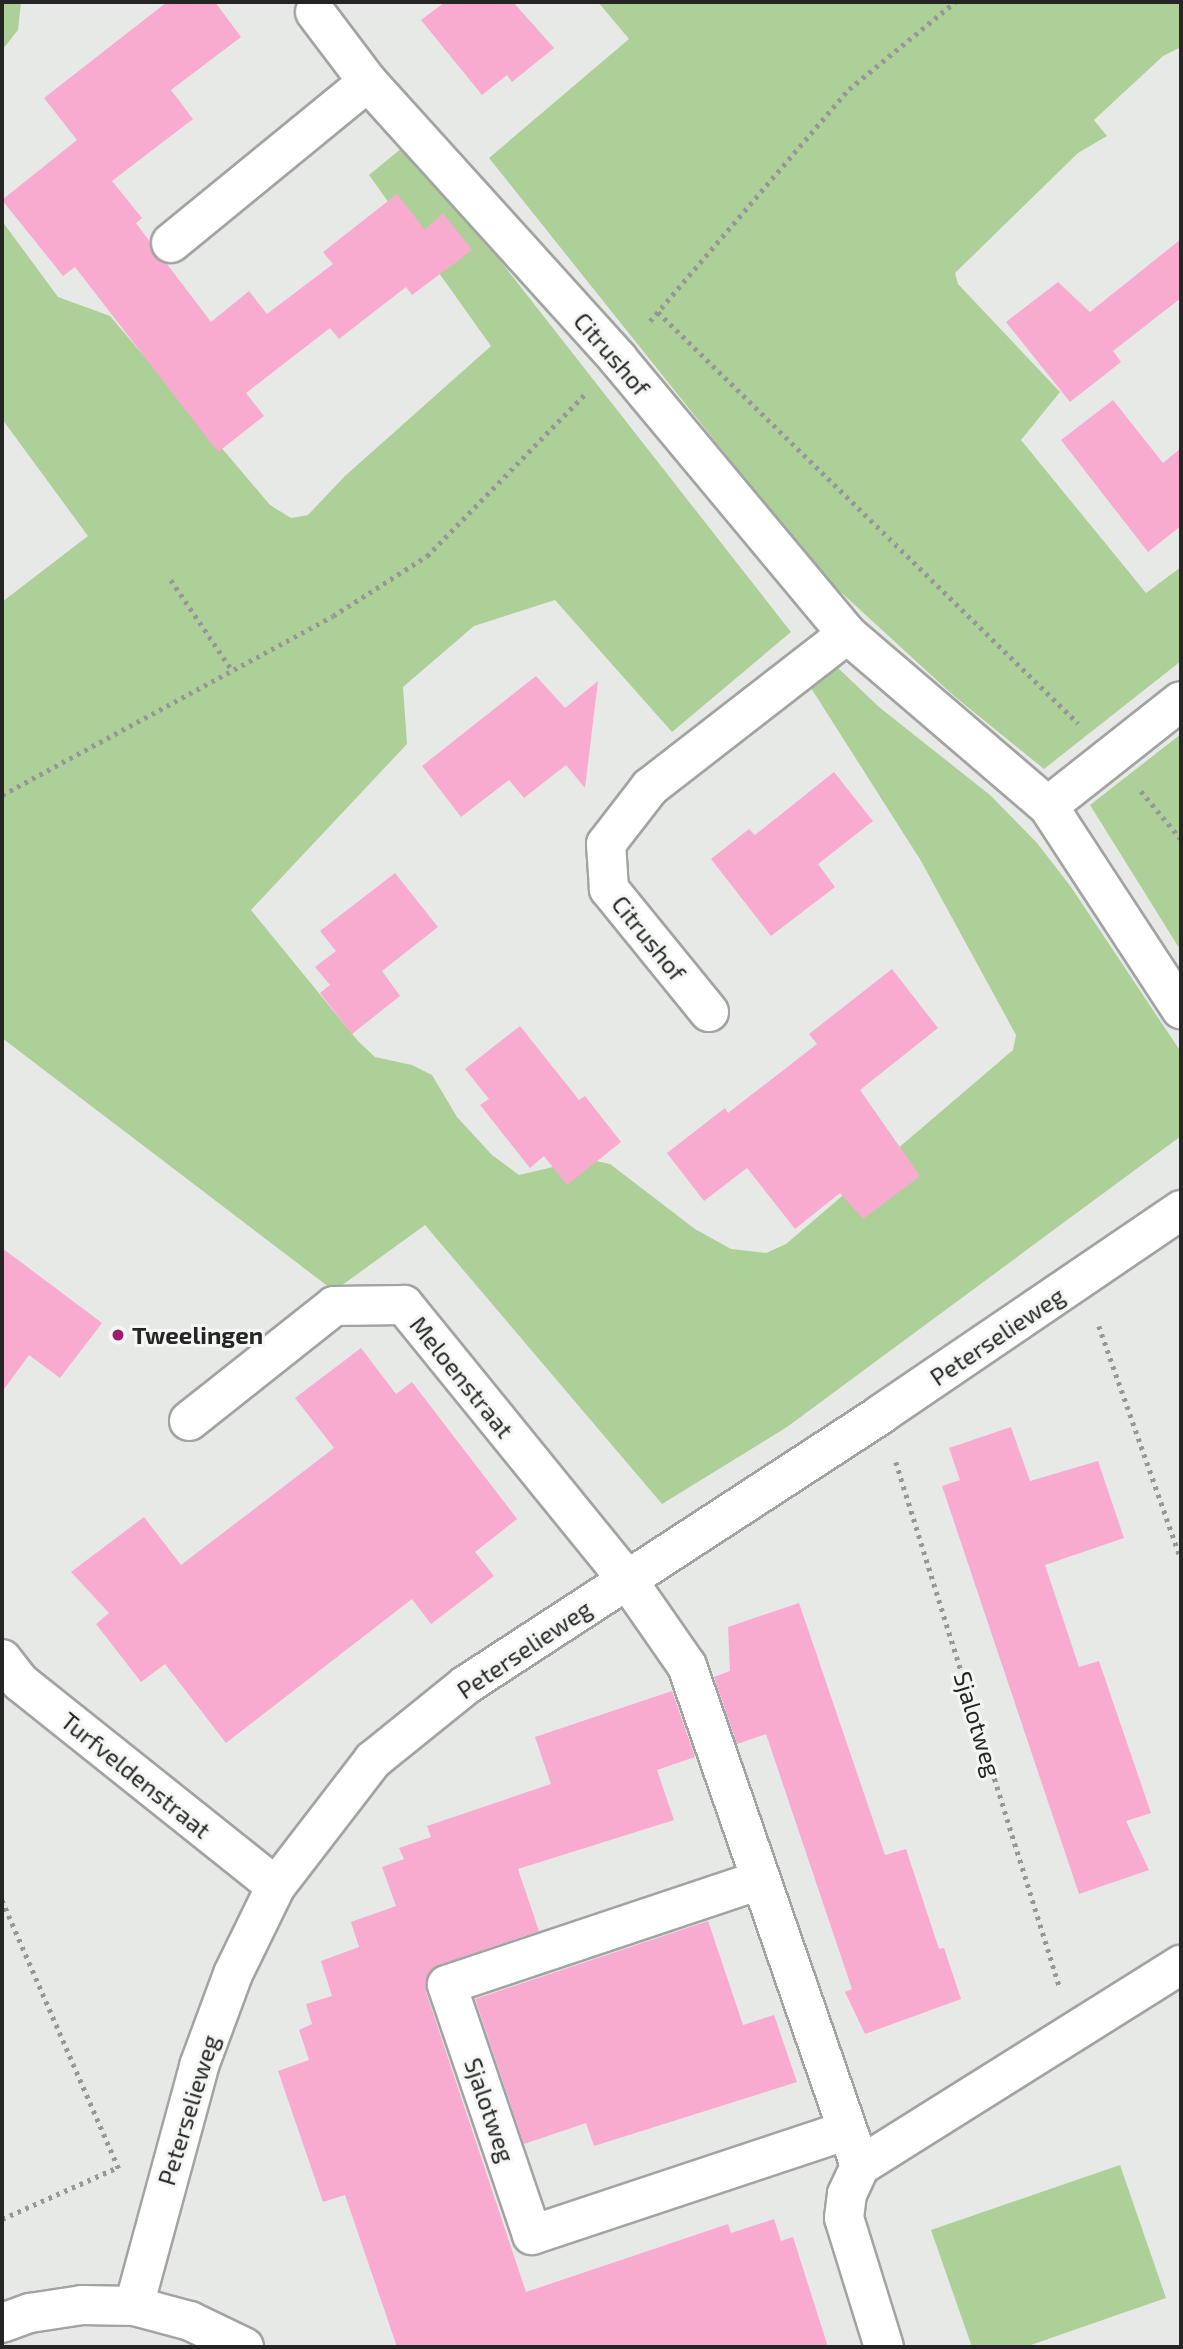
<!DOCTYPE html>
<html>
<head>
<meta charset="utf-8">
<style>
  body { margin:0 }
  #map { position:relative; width:1183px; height:2349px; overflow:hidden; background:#e7e9e6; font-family:"Exo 2",sans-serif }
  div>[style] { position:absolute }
  .green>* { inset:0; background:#add099 }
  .building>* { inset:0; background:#f8abcf }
  .path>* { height:4.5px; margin-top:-2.25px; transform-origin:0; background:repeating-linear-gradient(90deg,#979896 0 3.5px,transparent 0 8.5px) }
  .roads { filter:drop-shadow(2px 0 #a2a4a1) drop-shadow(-2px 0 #a2a4a1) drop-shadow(0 2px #a2a4a1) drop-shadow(0 -2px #a2a4a1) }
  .minor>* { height:38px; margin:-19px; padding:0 19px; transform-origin:19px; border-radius:19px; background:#fff }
  .tertiary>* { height:38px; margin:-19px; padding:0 19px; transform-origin:19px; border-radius:19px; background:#fff }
  .dots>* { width:19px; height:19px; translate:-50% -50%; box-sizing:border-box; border:4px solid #f4f7f3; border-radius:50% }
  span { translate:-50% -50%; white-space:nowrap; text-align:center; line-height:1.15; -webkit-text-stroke:6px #f4f7f3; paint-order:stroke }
  .street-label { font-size:24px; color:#242524 }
  .poi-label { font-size:24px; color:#242524; font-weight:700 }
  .left { translate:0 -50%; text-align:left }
  .frame { position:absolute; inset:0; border:4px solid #242524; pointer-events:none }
</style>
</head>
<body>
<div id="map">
  <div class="green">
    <i style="clip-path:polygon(2px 2px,21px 2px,18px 30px,2px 50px)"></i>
    <i style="clip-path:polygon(598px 2px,1181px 2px,1181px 47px,1163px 56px,1094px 120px,1107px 136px,1078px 153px,955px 273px,958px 284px,1060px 392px,1021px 440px,1146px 593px,1181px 567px,1181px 661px,1044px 769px,954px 696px,821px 574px,489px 158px,629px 39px)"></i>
    <i style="clip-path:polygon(408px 143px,791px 632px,672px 732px,555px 600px,474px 626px,403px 687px,407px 744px,251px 910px,358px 1041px,375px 1057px,412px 1065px,432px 1075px,457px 1117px,492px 1155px,519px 1175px,587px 1159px,610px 1164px,695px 1229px,731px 1249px,766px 1253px,786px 1244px,1013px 1050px,1016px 1035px,921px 861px,811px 688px,836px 666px,879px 707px,990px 795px,1037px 843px,1071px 887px,1181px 1052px,1181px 1136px,787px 1427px,662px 1504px,425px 1225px,334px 1291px,2px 1038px,2px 602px,88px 536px,2px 419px,2px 221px,58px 297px,110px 316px,270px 505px,291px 518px,308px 515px,345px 476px,491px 346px,369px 175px)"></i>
    <i style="clip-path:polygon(1181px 734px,1181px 951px,1090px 805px)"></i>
    <i style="clip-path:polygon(1120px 2165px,1166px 2298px,1025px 2347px,972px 2347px,931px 2230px)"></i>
  </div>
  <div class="building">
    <i style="clip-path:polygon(167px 2px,215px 2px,241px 37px,171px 90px,193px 119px,112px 181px,142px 218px,136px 223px,150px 242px,154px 256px,167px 264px,211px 322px,249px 291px,267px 314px,333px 264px,323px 252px,397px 194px,425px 230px,443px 213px,472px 250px,412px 295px,406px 287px,339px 339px,330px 328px,246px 393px,264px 416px,218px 452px,75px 267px,63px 276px,2px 200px,77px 140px,44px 98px)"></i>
    <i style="clip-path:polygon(445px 2px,513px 2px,554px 48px,512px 82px,507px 75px,482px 95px,421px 20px)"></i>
    <i style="clip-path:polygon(1181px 239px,1181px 298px,1113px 351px,1121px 362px,1070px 402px,1006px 322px,1058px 282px,1090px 312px)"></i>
    <i style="clip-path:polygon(1113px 400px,1163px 463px,1181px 448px,1181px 526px,1148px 552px,1061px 440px)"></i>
    <i style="clip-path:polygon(536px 676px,565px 708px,598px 681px,585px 788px,566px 765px,524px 798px,509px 780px,461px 817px,422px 766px)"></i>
    <i style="clip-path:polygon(834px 772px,873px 821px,818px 864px,835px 887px,771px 936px,711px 859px,749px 829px,755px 835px)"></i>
    <i style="clip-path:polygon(395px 873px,438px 927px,382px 971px,400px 996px,352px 1034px,320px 993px,330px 985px,315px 967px,336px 951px,320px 931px)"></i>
    <i style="clip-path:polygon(892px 969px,938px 1028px,860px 1090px,920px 1176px,863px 1219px,840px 1193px,795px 1229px,747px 1168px,704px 1201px,667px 1153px,725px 1108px,728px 1113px,817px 1044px,809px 1034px)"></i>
    <i style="clip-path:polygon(520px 1026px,579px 1100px,585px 1096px,621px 1142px,567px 1185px,544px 1156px,530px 1168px,480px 1105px,489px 1099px,465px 1069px)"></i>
    <i style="clip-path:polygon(2px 1248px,102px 1323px,60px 1378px,29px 1355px,2px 1392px)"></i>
    <i style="clip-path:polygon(361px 1348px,396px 1394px,412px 1382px,517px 1519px,475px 1552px,494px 1576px,431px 1624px,412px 1599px,226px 1743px,165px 1664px,141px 1682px,96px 1624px,109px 1613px,71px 1572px,144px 1517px,181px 1565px,334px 1448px,295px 1398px)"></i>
    <i style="clip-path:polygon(1011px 1427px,1030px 1481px,1098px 1461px,1124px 1538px,1045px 1565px,1079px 1667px,1099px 1661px,1151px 1813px,1126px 1821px,1149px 1870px,1079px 1894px,942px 1486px,960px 1480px,949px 1448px)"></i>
    <i style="clip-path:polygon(799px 1603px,885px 1855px,906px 1849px,939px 1949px,944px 1948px,961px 1999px,865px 2034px,845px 1992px,852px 1989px,766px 1734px,737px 1744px,714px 1677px,730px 1671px,728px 1627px)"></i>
    <i style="clip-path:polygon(672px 1691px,695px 1757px,657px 1770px,674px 1820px,518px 1869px,539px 1931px,439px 1965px,426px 1980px,426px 1992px,526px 2292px,728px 2224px,731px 2233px,774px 2219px,781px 2241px,793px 2237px,828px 2347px,397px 2347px,345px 2195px,323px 2202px,278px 2071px,309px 2060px,299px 2030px,312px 2024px,306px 2004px,332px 1996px,321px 1961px,359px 1947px,351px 1922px,396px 1906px,382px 1867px,404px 1859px,399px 1848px,431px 1837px,427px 1826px,551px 1784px,535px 1737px)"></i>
    <i style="clip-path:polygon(708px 1921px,743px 2025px,774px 2015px,797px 2082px,594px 2146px,586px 2123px,524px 2144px,475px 1999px)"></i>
  </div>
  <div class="path">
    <i style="left:658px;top:312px;width:588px;rotate:44.38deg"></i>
    <i style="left:650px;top:321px;width:306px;rotate:-49.4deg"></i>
    <i style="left:849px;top:89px;width:137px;rotate:-39.4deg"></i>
    <i style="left:171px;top:580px;width:109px;rotate:55.9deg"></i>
    <i style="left:1141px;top:791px;width:62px;rotate:50.2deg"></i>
    <i style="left:2px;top:795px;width:376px;rotate:-28.4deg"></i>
    <i style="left:333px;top:616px;width:112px;rotate:-32.6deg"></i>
    <i style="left:427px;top:556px;width:228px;rotate:-45.7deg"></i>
    <i style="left:1099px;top:1326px;width:247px;rotate:70.6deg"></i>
    <i style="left:896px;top:1462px;width:548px;rotate:72.69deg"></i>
    <i style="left:2px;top:1900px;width:296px;rotate:66.5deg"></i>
    <i style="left:2px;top:2219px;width:127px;rotate:-24.1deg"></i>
  </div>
  <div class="roads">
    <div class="minor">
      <i style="left:315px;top:12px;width:88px;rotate:52.9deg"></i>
      <i style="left:368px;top:82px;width:373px;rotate:47.9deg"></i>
      <i style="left:618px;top:359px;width:358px;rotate:50.2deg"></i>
      <i style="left:847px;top:634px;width:265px;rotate:40.6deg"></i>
      <i style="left:1048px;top:806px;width:243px;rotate:56.8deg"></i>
      <i style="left:171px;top:243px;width:254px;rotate:-39.3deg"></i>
      <i style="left:1048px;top:806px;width:169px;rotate:-38.3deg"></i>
      <i style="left:709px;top:1012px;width:159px;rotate:-129.1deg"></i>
      <i style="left:609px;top:889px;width:45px;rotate:-93.8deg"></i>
      <i style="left:606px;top:844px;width:72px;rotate:-52.3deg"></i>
      <i style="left:650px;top:787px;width:249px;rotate:-37.8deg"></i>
      <i style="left:189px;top:1421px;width:185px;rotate:-38.4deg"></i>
      <i style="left:334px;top:1306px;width:70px;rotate:-0.8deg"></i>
      <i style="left:404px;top:1305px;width:355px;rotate:50.9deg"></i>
      <i style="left:628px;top:1581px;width:103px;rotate:55.2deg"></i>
      <i style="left:687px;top:1666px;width:529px;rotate:70.91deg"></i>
      <i style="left:2px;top:1659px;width:29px;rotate:52deg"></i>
      <i style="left:20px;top:1682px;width:327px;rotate:38.6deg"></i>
      <i style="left:760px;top:1880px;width:330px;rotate:161.5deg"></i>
      <i style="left:447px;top:1985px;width:264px;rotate:71.2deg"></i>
      <i style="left:532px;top:2235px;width:332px;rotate:-18.4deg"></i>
      <i style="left:884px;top:2347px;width:135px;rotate:-107.2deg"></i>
      <i style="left:844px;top:2218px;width:24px;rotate:-83deg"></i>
      <i style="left:847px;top:2194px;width:31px;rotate:-65deg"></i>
      <i style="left:860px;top:2166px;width:379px;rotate:-32.1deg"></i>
    </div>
    <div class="tertiary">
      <i style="left:134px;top:2306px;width:249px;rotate:-74.8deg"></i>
      <i style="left:199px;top:2066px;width:98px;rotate:-69.7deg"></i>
      <i style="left:233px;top:1974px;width:98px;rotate:-64deg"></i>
      <i style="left:276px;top:1886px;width:159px;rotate:-52.4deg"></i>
      <i style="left:373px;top:1760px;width:119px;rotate:-38.9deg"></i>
      <i style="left:466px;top:1685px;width:496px;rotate:-33.1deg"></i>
      <i style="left:881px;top:1414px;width:363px;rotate:-34.2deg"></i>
      <i style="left:2px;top:2323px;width:30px;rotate:-20deg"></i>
      <i style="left:30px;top:2313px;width:53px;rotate:-8.7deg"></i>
      <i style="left:82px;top:2305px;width:52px;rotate:1.1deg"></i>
      <i style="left:134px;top:2306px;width:58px;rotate:15deg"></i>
      <i style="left:190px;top:2321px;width:60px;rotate:25.7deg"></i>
    </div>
  </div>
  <div class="dots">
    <i style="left:118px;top:1335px;background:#9f1b6b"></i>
  </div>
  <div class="street-label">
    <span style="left:612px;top:354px;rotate:49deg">Citrushof</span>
    <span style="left:649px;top:938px;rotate:51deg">Citrushof</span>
    <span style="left:997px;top:1336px;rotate:-34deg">Peterselieweg</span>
    <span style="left:462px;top:1377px;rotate:51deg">Meloenstraat</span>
    <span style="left:524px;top:1649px;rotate:-34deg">Peterselieweg</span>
    <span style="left:978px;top:1724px;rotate:73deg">Sjalotweg</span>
    <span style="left:136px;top:1775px;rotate:39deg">Turfveldenstraat</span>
    <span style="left:188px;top:2110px;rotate:-73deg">Peterselieweg</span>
    <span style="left:490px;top:2110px;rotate:71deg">Sjalotweg</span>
  </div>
  <div class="poi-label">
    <span class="left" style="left:132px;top:1335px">Tweelingen</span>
  </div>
  <div class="frame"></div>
</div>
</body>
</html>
